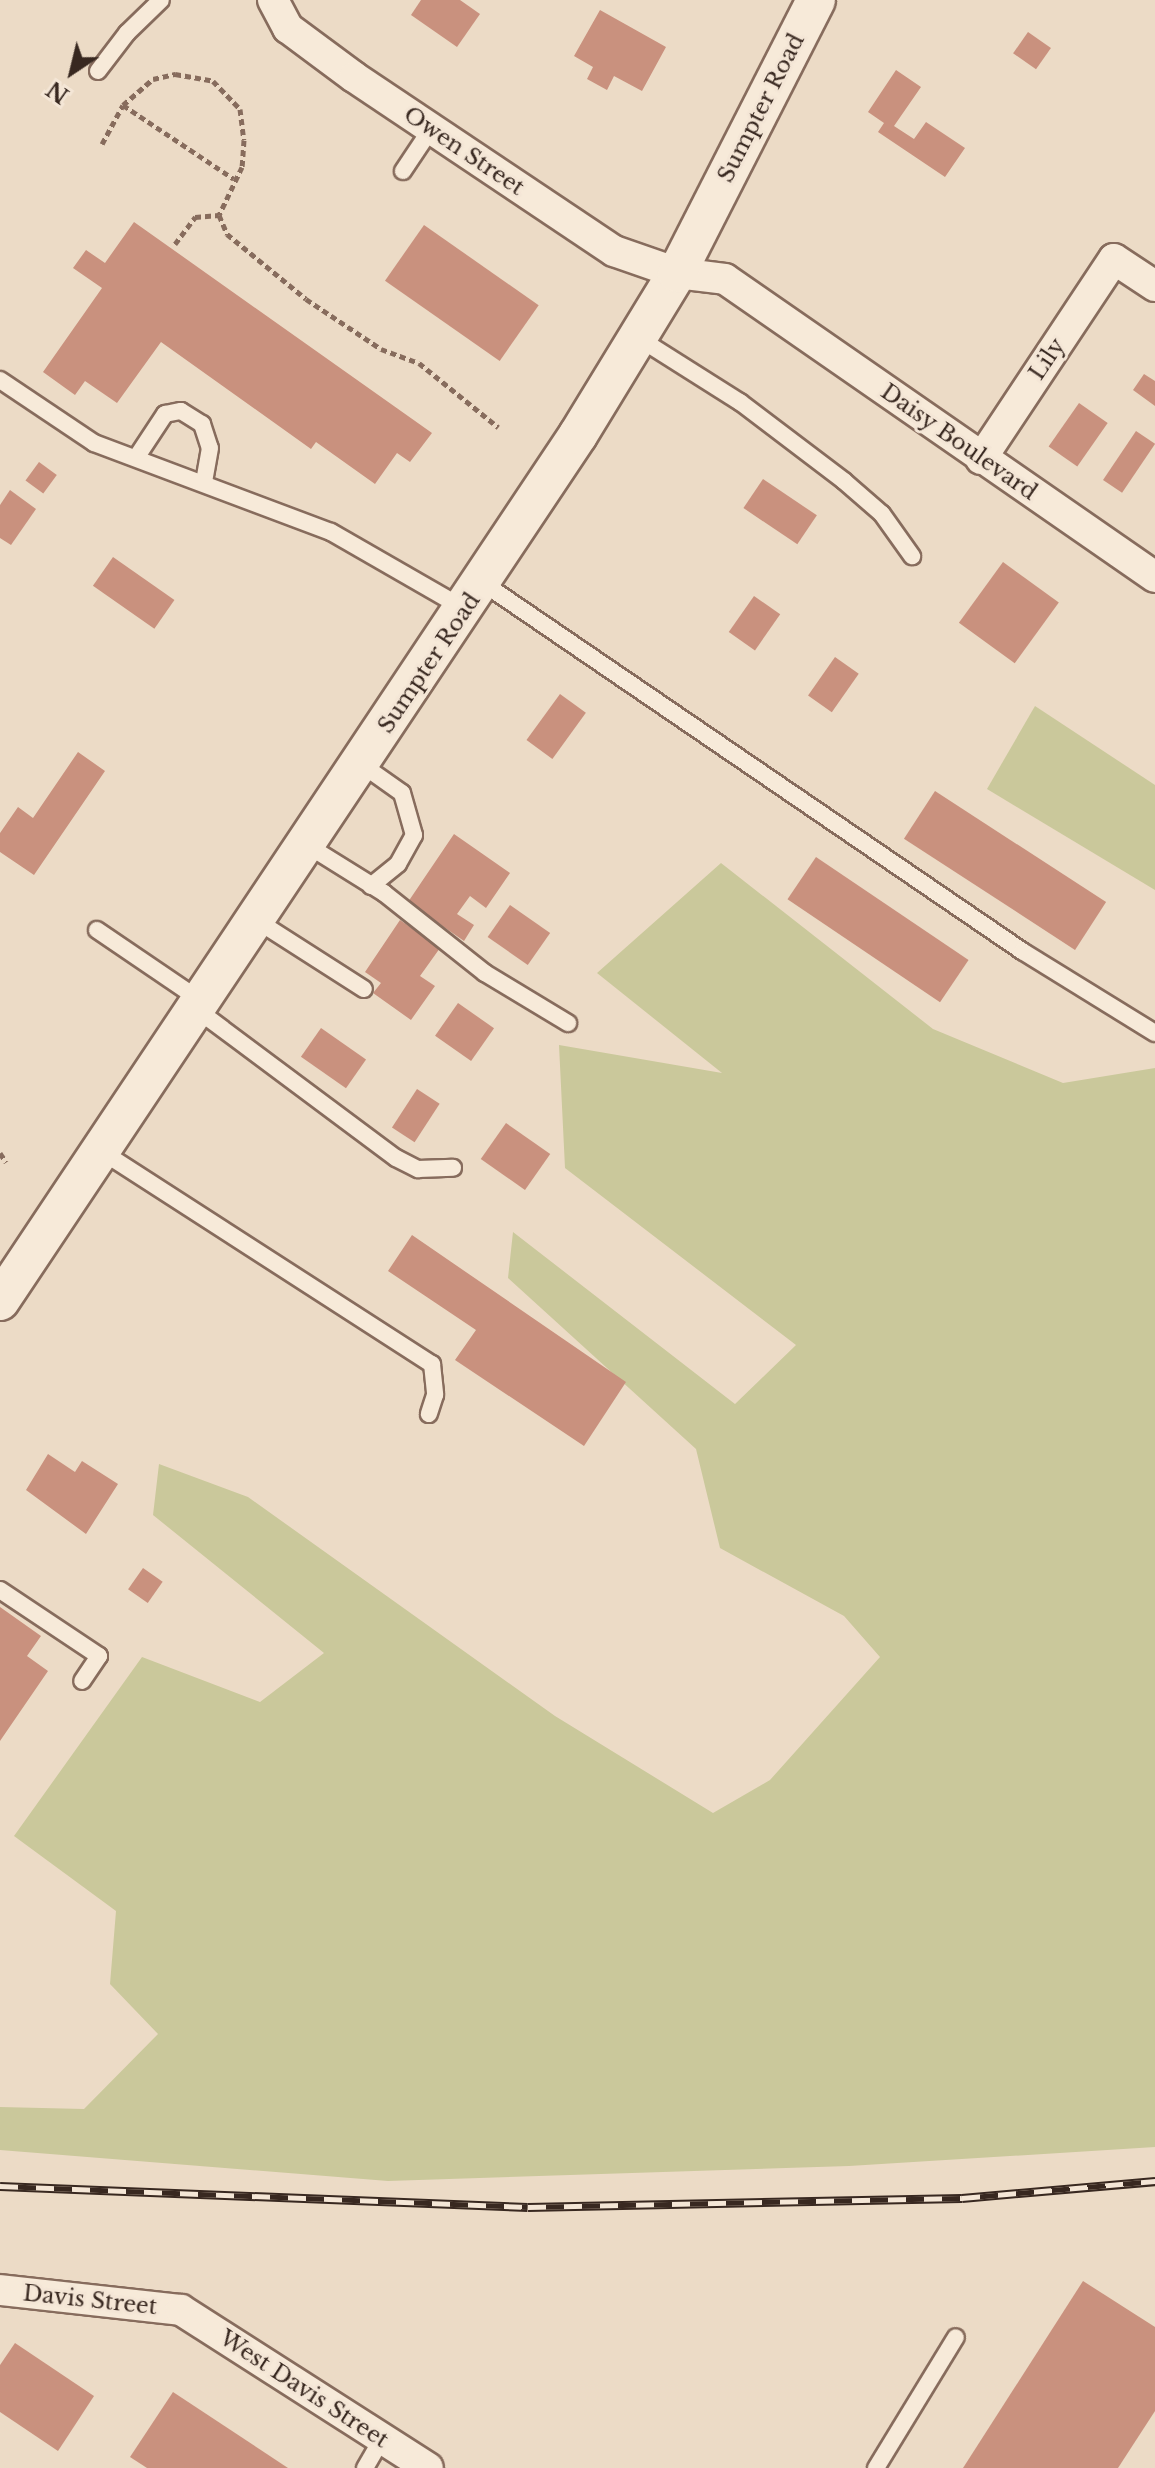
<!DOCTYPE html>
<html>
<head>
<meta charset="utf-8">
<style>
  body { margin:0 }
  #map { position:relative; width:1155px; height:2468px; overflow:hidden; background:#ecdbc6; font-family:"Libre Baskerville",serif }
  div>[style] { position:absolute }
  .green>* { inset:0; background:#cac89b }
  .building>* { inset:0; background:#c9917e; transform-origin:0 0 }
  .path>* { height:5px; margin-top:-2.5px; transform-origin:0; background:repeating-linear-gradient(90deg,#876c5d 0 6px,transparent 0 10px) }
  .roads { filter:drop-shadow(2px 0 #876c5d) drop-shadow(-2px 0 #876c5d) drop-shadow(0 2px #876c5d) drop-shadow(0 -2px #876c5d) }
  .service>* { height:16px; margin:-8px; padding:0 8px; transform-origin:8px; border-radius:8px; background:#f7ead9 }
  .minor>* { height:30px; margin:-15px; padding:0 15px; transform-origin:15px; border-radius:15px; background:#f7ead9 }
  .tertiary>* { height:38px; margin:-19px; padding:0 19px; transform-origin:19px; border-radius:19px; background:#f7ead9 }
  .rail>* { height:9px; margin-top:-4.5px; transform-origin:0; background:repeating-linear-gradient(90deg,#f4e6d6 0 18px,#382820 0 36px); box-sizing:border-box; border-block:2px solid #382820 }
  span { translate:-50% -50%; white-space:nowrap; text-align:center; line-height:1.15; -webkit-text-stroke:6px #f4e6d6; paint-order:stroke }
  .street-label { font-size:22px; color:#382820 }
  .north { position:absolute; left:32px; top:32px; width:80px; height:80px; -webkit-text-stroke:6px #f4e6d6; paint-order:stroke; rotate:215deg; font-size:22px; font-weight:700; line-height:32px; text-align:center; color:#382820 }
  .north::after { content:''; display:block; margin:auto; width:28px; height:36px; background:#382820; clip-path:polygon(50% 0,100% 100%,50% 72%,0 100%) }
</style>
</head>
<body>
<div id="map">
  <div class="green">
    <i style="clip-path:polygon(1035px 706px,1155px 785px,1155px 890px,987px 789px)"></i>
    <i style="clip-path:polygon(721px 863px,933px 1029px,1063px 1083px,1155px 1068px,1155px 2147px,849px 2166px,388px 2181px,0 2150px,0 2107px,84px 2109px,158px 2034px,110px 1984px,116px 1911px,14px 1836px,142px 1657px,260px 1702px,324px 1653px,153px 1515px,159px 1464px,248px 1497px,555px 1716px,713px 1813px,770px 1780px,880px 1657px,844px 1616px,720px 1548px,696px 1449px,508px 1278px,513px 1232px,735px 1404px,796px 1345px,565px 1168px,559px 1045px,722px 1073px,597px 973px)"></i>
  </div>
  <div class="building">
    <i style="clip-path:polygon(421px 0,460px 0,480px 14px,457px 47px,411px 15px)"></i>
    <i style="clip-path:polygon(600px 10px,666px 47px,642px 91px,614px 76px,607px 90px,587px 79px,593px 67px,574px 56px)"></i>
    <i style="left:1028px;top:32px;width:28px;height:26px;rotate:35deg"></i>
    <i style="clip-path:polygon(896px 70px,921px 87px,894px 126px,914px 139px,926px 122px,965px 148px,945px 177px,878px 132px,884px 123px,868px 112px)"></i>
    <i style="clip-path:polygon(134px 222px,432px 433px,410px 462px,397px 453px,375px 484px,316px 442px,311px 449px,161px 342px,117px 403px,85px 381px,75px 395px,43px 372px,102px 288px,73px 268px,86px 250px,105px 263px)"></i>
    <i style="left:424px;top:225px;width:140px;height:68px;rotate:35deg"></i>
    <i style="clip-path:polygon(1144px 374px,1155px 381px,1155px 406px,1133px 390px)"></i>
    <i style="left:1079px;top:403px;width:35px;height:53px;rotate:35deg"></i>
    <i style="left:1136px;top:431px;width:23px;height:59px;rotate:34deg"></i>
    <i style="left:39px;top:462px;width:22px;height:23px;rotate:36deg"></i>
    <i style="left:763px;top:479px;width:65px;height:35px;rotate:34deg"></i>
    <i style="clip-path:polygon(10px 490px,36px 509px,11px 545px,0 538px,0 505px)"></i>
    <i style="left:113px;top:557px;width:75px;height:35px;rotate:35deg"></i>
    <i style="left:1003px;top:562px;width:69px;height:75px;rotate:36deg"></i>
    <i style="left:754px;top:596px;width:32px;height:44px;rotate:35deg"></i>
    <i style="left:835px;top:657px;width:29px;height:47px;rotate:35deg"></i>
    <i style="left:560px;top:694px;width:32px;height:57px;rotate:36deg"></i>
    <i style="clip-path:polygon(78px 752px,105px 771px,34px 875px,0 852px,0 833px,18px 807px,33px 818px)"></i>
    <i style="left:935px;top:791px;width:204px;height:57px;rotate:33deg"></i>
    <i style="clip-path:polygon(454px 834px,510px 873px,486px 908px,470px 896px,457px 914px,474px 925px,464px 941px,408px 902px)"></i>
    <i style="left:816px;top:857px;width:184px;height:51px;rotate:34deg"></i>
    <i style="left:510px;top:905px;width:49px;height:39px;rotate:35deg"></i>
    <i style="clip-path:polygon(400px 920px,440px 948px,420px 976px,435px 986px,411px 1020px,373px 993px,381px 983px,365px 972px)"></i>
    <i style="left:458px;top:1003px;width:44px;height:40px;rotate:35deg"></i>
    <i style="left:321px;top:1028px;width:55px;height:35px;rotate:35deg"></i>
    <i style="left:417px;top:1089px;width:27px;height:46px;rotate:33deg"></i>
    <i style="left:506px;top:1123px;width:54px;height:44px;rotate:35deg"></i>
    <i style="clip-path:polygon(412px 1235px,626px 1382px,584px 1446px,455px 1360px,476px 1330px,388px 1271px)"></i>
    <i style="clip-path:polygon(48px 1454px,75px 1472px,82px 1461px,118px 1484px,86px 1534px,26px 1490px)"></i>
    <i style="left:143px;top:1568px;width:24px;height:26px;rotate:35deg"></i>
    <i style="clip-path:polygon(0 1607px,41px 1636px,27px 1656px,48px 1671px,0 1741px)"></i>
    <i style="clip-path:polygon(1083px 2281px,1155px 2327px,1155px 2411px,1118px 2468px,963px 2468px)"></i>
    <i style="clip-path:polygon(15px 2343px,94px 2396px,58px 2451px,0 2412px,0 2365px)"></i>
    <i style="clip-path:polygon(173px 2392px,288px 2468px,147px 2468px,130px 2457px)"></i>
  </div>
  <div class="path">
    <i style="left:123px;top:105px;width:133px;rotate:33.7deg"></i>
    <i style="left:102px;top:144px;width:44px;rotate:-61.7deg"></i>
    <i style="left:123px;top:105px;width:40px;rotate:-41deg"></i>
    <i style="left:153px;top:79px;width:23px;rotate:-13deg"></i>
    <i style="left:175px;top:74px;width:39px;rotate:10deg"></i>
    <i style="left:213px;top:81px;width:39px;rotate:46deg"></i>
    <i style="left:240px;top:109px;width:31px;rotate:83deg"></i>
    <i style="left:244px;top:140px;width:27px;rotate:94deg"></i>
    <i style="left:242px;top:167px;width:53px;rotate:115.6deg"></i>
    <i style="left:219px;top:215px;width:21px;rotate:67deg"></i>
    <i style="left:227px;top:234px;width:102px;rotate:39.4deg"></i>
    <i style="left:306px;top:299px;width:90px;rotate:33.7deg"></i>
    <i style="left:381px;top:349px;width:40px;rotate:20.2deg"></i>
    <i style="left:419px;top:363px;width:102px;rotate:39deg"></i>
    <i style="left:175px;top:244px;width:34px;rotate:-53deg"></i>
    <i style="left:195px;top:217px;width:24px;rotate:-5deg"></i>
    <i style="left:0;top:1153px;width:11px;rotate:56deg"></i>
  </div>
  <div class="roads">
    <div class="service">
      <i style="left:98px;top:71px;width:48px;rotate:-52.7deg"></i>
      <i style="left:127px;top:33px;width:47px;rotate:-44.1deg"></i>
      <i style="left:403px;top:171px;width:50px;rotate:-56.3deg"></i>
      <i style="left:637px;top:337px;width:122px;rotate:32.3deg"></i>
      <i style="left:740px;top:402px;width:131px;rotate:37.2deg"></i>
      <i style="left:844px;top:481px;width:50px;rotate:41deg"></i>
      <i style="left:882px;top:514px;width:52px;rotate:54.5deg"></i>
      <i style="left:0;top:380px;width:113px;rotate:33.8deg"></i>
      <i style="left:94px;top:443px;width:253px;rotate:20.6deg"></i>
      <i style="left:331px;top:532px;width:152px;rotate:29.9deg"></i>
      <i style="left:136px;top:458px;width:53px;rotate:-56.6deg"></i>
      <i style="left:165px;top:414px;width:16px;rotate:-11deg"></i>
      <i style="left:181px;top:411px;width:25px;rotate:32deg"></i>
      <i style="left:202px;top:424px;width:25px;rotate:72deg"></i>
      <i style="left:210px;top:448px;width:36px;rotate:100deg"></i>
      <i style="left:483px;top:583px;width:653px;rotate:34.32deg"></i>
      <i style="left:1022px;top:951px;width:156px;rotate:31.7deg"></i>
      <i style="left:361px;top:764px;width:50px;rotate:35.3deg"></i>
      <i style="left:402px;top:793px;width:44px;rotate:74.1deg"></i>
      <i style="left:414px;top:835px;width:33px;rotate:119deg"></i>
      <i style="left:398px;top:864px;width:35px;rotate:141deg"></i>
      <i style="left:307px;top:845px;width:91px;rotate:31.9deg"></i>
      <i style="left:384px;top:893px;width:129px;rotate:38.4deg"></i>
      <i style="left:485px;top:973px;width:97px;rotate:31.1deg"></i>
      <i style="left:256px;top:920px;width:128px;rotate:32.6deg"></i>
      <i style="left:97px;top:930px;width:125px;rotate:34.2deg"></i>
      <i style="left:196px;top:1009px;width:249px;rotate:36.7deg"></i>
      <i style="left:396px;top:1158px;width:25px;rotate:27deg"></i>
      <i style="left:418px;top:1169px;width:35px;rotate:-2deg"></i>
      <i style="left:101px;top:1151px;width:394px;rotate:32.8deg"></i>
      <i style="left:432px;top:1364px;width:31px;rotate:84deg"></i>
      <i style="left:435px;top:1395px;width:20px;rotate:108deg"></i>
      <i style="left:0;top:1590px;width:119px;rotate:33.7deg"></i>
      <i style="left:99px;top:1656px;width:30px;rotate:124deg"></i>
      <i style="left:365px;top:2468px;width:34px;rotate:-60deg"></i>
      <i style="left:876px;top:2468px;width:153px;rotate:-58.6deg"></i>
    </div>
    <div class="minor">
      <i style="left:273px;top:0;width:32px;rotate:62deg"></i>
      <i style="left:288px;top:28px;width:82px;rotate:36.6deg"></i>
      <i style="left:354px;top:77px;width:313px;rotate:33.8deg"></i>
      <i style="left:614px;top:251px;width:67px;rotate:19.2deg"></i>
      <i style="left:677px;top:273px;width:48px;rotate:7.1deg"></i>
      <i style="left:725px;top:279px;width:523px;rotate:34.72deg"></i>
      <i style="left:981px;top:459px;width:240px;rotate:-56.4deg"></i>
      <i style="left:1114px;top:259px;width:49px;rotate:33.4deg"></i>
      <i style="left:0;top:2290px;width:182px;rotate:6.3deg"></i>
      <i style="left:181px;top:2310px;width:293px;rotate:32.6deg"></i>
    </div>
    <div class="tertiary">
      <i style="left:0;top:1301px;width:1041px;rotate:-56.28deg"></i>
      <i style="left:578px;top:435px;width:190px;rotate:-58.6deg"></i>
      <i style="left:677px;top:273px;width:306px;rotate:-63deg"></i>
    </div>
  </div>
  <div class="rail">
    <i style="left:0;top:2186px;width:528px;rotate:2.28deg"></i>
    <i style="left:528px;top:2207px;width:434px;rotate:-1.2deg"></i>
    <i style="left:962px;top:2198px;width:194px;rotate:-5deg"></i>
  </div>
  <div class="street-label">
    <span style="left:761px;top:108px;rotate:-63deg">Sumpter Road</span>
    <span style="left:464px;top:151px;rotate:34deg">Owen Street</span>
    <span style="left:1047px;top:359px;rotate:-56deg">Lily</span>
    <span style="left:959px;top:442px;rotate:35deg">Daisy Boulevard</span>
    <span style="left:429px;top:663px;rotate:-56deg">Sumpter Road</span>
    <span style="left:90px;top:2300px;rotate:6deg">Davis Street</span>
    <span style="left:304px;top:2389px;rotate:33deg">West Davis Street</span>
  </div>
  <div class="north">N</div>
</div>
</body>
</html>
